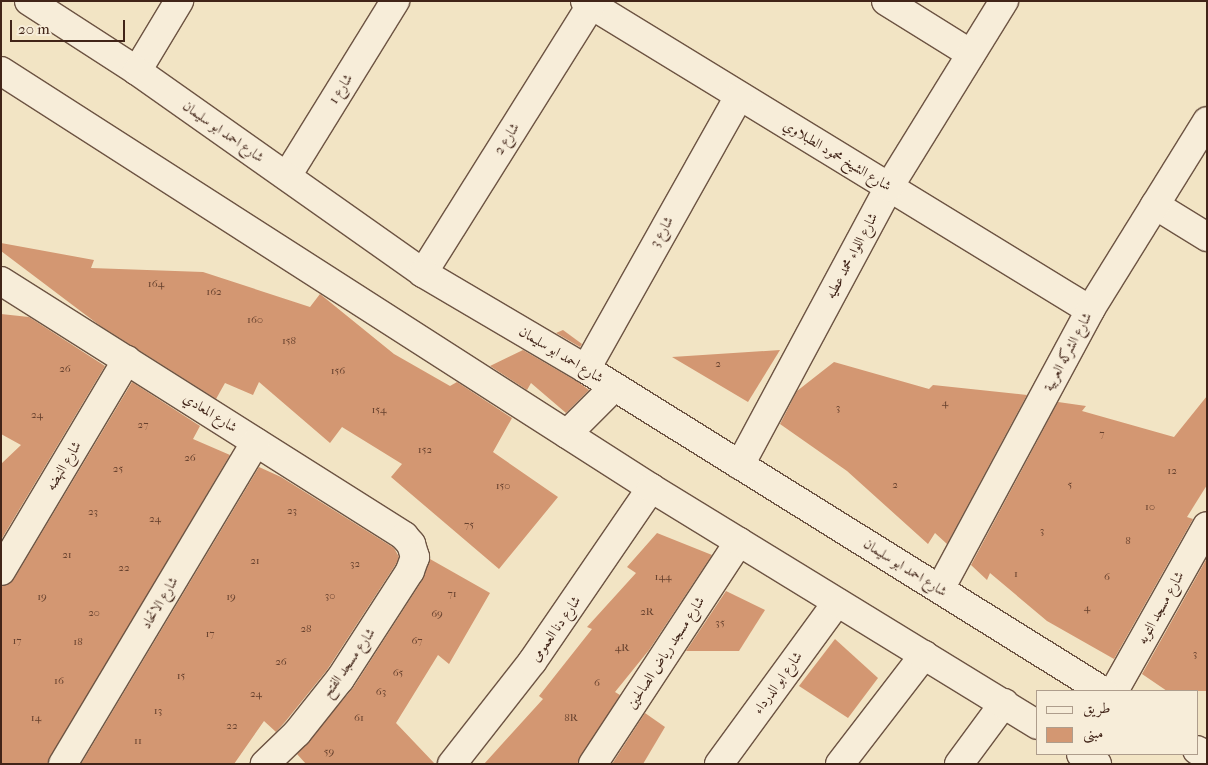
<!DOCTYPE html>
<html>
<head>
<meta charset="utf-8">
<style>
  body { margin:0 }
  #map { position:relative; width:1208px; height:765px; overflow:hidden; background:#f2e4c4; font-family:"IM FELL French Canon",Amiri,serif }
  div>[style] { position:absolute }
  .building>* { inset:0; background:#d39772 }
  .roads { filter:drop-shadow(1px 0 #6d5443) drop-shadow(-1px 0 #6d5443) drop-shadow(0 1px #6d5443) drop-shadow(0 -1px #6d5443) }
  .street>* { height:28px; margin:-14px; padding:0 14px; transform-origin:14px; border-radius:14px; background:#f7edd9 }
  .secondary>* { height:28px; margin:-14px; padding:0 14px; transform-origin:14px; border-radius:14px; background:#f7edd9 }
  span { translate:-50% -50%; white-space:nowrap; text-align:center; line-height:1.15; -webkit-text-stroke:4px #f7edd9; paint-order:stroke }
  .number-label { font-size:11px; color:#66412e }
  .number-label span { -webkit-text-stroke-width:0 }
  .street-label { font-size:14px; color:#412418 }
  .frame { position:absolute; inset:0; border:2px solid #412418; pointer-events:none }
  .legend { position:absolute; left:1036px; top:690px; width:162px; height:65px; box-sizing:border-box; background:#f7edd9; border:1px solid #ae9d8c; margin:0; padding:6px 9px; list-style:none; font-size:15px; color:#412418 }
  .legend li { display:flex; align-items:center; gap:10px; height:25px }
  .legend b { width:25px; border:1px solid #ae9d8c }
  .scale { position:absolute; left:10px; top:20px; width:115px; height:22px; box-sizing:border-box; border:2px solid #412418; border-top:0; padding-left:6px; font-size:15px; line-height:18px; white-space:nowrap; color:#412418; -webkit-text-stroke:4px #f7edd9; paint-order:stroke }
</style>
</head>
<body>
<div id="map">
  <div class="building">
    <i style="clip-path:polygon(1px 243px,94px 260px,91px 268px,203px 272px,310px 307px,320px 294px,394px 354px,450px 386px,457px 382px,512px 418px,493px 452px,558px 497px,499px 569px,391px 477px,402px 464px,342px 427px,330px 443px,259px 382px,253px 395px,225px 383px,216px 399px,99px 325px,1px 251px)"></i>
    <i style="clip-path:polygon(1px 314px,29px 317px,105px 366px,1px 540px,1px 464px,21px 445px,1px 434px)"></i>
    <i style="clip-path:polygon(563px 330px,582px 344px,580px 347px,556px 333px)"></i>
    <i style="clip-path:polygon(523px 350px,578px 382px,589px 390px,566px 413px,531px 383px,527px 390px,490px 366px)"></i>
    <i style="clip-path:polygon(780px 350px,748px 402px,672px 357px)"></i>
    <i style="clip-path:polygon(834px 362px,929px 389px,933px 385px,1027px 395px,947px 544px,935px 533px,928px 544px,847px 471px,780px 424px,797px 391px)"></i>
    <i style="clip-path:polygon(132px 382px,200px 426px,193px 439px,230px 455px,47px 764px,1px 764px,1px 587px,14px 579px)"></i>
    <i style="clip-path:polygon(1207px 396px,1207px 485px,1187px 517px,1193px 519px,1114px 659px,1047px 621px,990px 573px,987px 580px,971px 565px,1058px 402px,1086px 406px,1082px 411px,1174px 437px)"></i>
    <i style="clip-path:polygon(259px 467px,281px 477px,394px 548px,399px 557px,396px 564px,327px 670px,285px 722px,276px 732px,264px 721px,234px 764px,81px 764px)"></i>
    <i style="clip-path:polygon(657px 533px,712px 555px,649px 650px,615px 692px,620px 695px,577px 764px,484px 764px,543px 699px,539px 696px,592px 629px,587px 627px,636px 573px,627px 567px)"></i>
    <i style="clip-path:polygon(1207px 558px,1207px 691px,1167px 691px,1142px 674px)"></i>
    <i style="clip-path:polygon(430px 559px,490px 593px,449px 664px,438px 655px,396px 723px,435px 764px,306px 764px,297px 754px,353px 688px,423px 579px)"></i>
    <i style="clip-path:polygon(726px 591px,765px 610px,739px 651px,686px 651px)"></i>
    <i style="clip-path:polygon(835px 639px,878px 678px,848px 718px,799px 686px)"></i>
    <i style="clip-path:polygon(645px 713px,665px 727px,643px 764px,612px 764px)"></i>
  </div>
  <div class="roads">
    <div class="street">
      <i style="left:585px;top:1px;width:592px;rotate:31.46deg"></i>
      <i style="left:886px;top:1px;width:100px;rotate:31.9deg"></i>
      <i style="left:137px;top:71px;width:82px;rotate:-59deg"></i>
      <i style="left:287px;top:176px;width:206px;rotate:-58.3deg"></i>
      <i style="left:1155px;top:205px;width:61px;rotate:31.6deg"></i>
      <i style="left:423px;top:273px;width:316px;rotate:-57.9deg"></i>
      <i style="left:1px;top:281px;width:477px;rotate:32.3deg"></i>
      <i style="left:404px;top:536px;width:11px;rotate:49deg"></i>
      <i style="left:411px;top:544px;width:14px;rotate:73deg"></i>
      <i style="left:415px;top:557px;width:15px;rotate:110deg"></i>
      <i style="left:410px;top:571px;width:129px;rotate:122.9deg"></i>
      <i style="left:340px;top:679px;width:69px;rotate:128.5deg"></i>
      <i style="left:297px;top:733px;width:45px;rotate:135.9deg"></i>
      <i style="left:586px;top:369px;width:313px;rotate:-60.7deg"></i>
      <i style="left:740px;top:465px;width:315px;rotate:-61.8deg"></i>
      <i style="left:889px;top:187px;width:219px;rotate:-58.3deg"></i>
      <i style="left:1px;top:571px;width:246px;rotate:-59.2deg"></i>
      <i style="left:940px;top:589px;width:317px;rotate:-61.7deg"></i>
      <i style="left:1090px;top:310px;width:222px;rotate:-58.2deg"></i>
      <i style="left:1114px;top:691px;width:189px;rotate:-60.6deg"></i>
      <i style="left:63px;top:764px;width:375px;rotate:-59.1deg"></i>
      <i style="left:452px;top:764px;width:130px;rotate:-51.9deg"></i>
      <i style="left:532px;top:662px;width:211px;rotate:-55.6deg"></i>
      <i style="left:593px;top:764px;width:266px;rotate:-56.7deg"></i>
      <i style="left:719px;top:764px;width:200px;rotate:-53.9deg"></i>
      <i style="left:840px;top:764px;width:138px;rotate:-52.4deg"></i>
      <i style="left:959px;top:764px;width:76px;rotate:-53.6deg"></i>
    </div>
    <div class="secondary">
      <i style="left:29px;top:1px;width:129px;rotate:32.9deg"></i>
      <i style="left:137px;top:71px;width:350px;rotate:35.2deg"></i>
      <i style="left:423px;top:273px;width:189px;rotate:30.5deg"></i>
      <i style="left:586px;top:369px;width:609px;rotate:31.92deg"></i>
      <i style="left:1px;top:71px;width:772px;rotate:32.68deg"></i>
      <i style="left:651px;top:488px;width:453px;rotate:31.5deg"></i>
      <i style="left:567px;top:434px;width:66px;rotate:-45deg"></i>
      <i style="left:1197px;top:750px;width:12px;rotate:35deg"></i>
      <i style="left:1081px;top:754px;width:19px;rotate:32deg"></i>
    </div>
  </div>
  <div class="number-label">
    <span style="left:156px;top:284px">164</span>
    <span style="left:214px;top:292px">162</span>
    <span style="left:255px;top:320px">160</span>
    <span style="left:289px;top:341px">158</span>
    <span style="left:718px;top:364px">2</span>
    <span style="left:65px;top:369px">26</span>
    <span style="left:338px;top:371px">156</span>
    <span style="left:945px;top:403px">4</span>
    <span style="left:838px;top:408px">3</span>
    <span style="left:379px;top:410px">154</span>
    <span style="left:37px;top:415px">24</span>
    <span style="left:143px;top:425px">27</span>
    <span style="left:1102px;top:434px">7</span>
    <span style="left:425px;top:450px">152</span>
    <span style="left:190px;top:458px">26</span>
    <span style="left:118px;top:469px">25</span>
    <span style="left:1172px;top:471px">12</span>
    <span style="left:895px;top:485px">2</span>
    <span style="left:1070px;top:485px">5</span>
    <span style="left:503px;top:486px">150</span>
    <span style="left:1150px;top:507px">10</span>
    <span style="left:292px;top:511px">23</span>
    <span style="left:93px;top:512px">23</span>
    <span style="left:155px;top:519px">24</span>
    <span style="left:469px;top:525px">75</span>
    <span style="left:1042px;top:531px">3</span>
    <span style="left:1128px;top:541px">8</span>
    <span style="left:67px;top:555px">21</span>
    <span style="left:255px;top:561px">21</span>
    <span style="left:355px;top:564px">32</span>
    <span style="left:124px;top:568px">22</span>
    <span style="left:1016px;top:574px">1</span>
    <span style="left:663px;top:577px">144</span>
    <span style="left:1107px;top:577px">6</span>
    <span style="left:452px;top:594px">71</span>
    <span style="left:330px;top:596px">30</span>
    <span style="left:42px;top:597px">19</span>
    <span style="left:231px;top:597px">19</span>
    <span style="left:1087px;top:608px">4</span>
    <span style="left:647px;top:612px">2R</span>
    <span style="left:94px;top:613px">20</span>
    <span style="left:437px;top:614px">69</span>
    <span style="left:720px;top:623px">35</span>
    <span style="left:306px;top:629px">28</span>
    <span style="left:210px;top:634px">17</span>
    <span style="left:17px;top:641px">17</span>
    <span style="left:417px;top:641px">67</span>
    <span style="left:78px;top:642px">18</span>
    <span style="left:622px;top:648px">4R</span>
    <span style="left:1195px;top:654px">3</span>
    <span style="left:281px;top:662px">26</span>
    <span style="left:398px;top:673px">65</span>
    <span style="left:181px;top:676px">15</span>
    <span style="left:59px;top:681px">16</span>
    <span style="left:597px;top:683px">6</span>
    <span style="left:381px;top:692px">63</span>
    <span style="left:256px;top:694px">24</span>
    <span style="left:158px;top:711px">13</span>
    <span style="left:36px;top:718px">14</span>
    <span style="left:359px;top:718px">61</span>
    <span style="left:571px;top:718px">8R</span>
    <span style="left:232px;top:726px">22</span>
    <span style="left:138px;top:741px">11</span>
    <span style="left:329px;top:752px">59</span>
  </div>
  <div class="street-label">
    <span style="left:341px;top:89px;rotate:-58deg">شارع 1</span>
    <span style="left:223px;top:132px;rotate:35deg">شارع احمد ابو سليمان</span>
    <span style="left:507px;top:139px;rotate:-58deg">شارع 2</span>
    <span style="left:837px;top:156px;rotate:31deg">شارع الشيخ محمود الطبلاوي</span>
    <span style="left:662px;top:232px;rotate:-61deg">شارع 3</span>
    <span style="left:852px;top:256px;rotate:-62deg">شارع اللواء محمد عطيه</span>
    <span style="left:1068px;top:352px;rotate:-62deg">شارع الشركه العربية</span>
    <span style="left:561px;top:355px;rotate:31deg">شارع احمد ابو سليمان</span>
    <span style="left:210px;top:413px;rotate:32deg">شارع المعادي</span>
    <span style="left:64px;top:466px;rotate:-59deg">شارع النهضه</span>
    <span style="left:905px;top:568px;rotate:32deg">شارع احمد ابو سليمان</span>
    <span style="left:160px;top:603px;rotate:-59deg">شارع الاتحاد</span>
    <span style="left:1161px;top:608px;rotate:-61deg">شارع مسجد التوبه</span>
    <span style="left:556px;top:629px;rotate:-55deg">شارع دنا العمومى</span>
    <span style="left:666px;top:653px;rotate:-57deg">شارع مسجد رياض الصالحين</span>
    <span style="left:349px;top:663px;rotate:-55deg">شارع مسجد الفتح</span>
    <span style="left:778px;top:683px;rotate:-54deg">شارع ابو الدرداء</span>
  </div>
  <div class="frame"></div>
  <ul class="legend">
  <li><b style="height:6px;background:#f7edd9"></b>طريق</li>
  <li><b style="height:14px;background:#d39772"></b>مبنى</li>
  </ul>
  <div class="scale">20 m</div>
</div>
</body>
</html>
